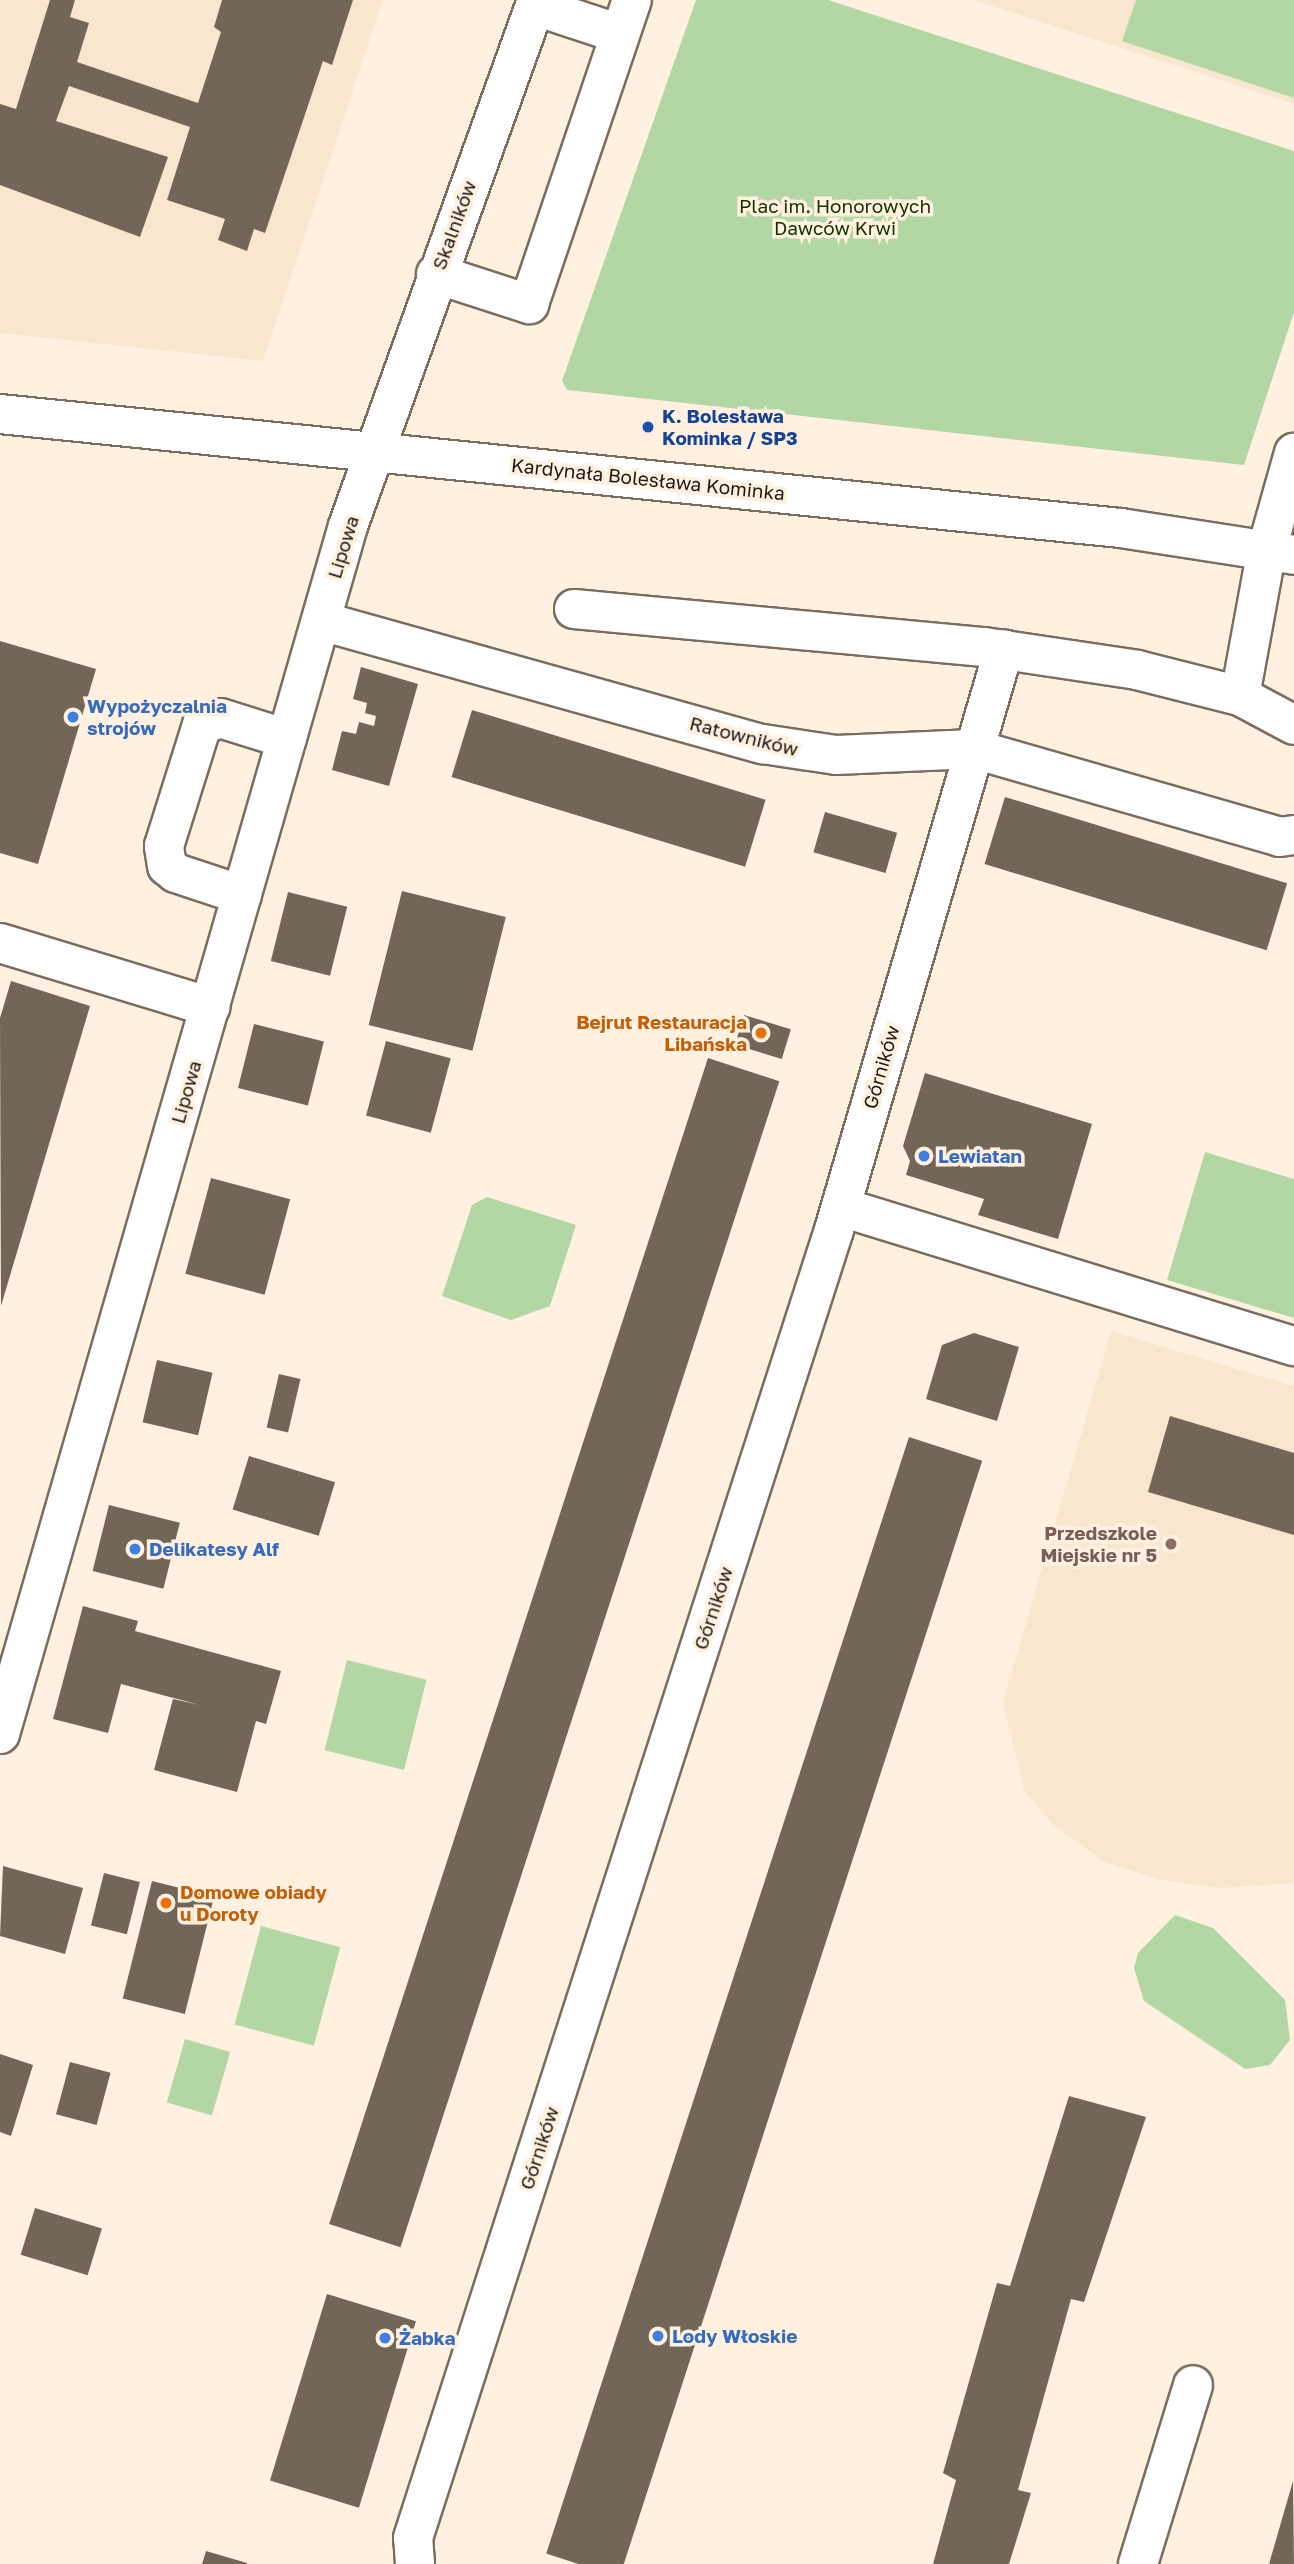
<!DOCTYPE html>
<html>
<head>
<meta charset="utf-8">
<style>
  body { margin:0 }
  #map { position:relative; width:1294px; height:2564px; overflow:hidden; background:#fff0e0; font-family:"Golos Text",sans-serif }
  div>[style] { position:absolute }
  .built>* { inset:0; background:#f9e6cf }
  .green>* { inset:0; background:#b2d7a5; transform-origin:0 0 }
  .building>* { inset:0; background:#736658; transform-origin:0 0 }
  .roads { filter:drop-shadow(2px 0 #7a6d5f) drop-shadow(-2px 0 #7a6d5f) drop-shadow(0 2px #7a6d5f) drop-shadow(0 -2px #7a6d5f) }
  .minor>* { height:38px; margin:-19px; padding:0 19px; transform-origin:19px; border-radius:19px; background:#fff }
  .dots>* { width:19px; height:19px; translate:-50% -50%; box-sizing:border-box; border:4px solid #fff0e0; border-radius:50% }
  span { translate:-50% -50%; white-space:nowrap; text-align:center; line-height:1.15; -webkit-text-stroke:7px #fff0e0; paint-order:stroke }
  .park-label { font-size:19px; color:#123500 }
  .street-label { font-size:19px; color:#1e1913 }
  .transit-label { font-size:19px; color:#164399; font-weight:700 }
  .left { translate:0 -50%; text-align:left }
  .shop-label { font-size:19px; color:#366cbe; font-weight:700 }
  .food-label { font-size:19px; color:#c56008; font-weight:700 }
  .right { translate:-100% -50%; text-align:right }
  .education-label { font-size:19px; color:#785e54; font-weight:700 }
</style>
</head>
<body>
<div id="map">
  <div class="built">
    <i style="clip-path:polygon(0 0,383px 0,263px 361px,0 333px)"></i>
    <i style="clip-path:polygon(973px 0,1294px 0,1294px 104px)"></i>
    <i style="clip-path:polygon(1111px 1331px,1294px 1386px,1294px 1883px,1219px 1888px,1161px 1880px,1104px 1862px,1052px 1824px,1024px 1790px,1003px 1702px)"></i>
  </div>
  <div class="green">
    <i style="clip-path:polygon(696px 0,828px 0,1294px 151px,1294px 312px,1244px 465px,567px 390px,562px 381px)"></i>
    <i style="clip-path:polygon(1136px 0,1294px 0,1294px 98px,1122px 41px)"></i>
    <i style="clip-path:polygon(1205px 1152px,1294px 1179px,1294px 1318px,1167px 1280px)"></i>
    <i style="clip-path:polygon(487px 1197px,576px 1225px,550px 1306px,511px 1320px,442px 1296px,472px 1205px)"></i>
    <i style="left:347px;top:1660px;width:82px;height:93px;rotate:14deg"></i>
    <i style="clip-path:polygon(1175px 1915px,1213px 1928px,1285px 2000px,1290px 2040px,1270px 2065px,1245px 2069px,1144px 2001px,1134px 1968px,1138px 1953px)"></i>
    <i style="left:261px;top:1926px;width:82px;height:102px;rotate:15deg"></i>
    <i style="left:185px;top:2039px;width:47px;height:66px;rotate:16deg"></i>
  </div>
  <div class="building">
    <i style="clip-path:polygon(50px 0,75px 0,70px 17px,89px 23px,77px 62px,198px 103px,221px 32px,214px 27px,222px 0,353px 0,332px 65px,323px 61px,265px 233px,254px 229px,247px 251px,218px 240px,225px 219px,167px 200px,190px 127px,69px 86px,56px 121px,168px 157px,140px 237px,0 185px,0 104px,16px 109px)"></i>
    <i style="clip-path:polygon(0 641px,96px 669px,38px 864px,0 853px)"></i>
    <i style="clip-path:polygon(361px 667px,418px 684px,389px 786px,332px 770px,342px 731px,356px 734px,359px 722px,374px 726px,376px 716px,365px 713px,367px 703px,353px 699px)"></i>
    <i style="left:472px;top:710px;width:307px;height:70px;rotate:17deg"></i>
    <i style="left:1005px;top:797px;width:295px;height:70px;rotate:17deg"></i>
    <i style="left:825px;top:812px;width:75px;height:42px;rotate:16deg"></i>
    <i style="left:402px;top:891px;width:107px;height:138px;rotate:14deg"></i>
    <i style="left:288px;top:892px;width:61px;height:71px;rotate:14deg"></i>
    <i style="clip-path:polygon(11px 981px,90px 1006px,1px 1306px,0 1018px)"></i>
    <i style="left:744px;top:1015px;width:49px;height:31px;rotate:17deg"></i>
    <i style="left:254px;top:1024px;width:72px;height:66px;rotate:14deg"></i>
    <i style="left:386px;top:1041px;width:67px;height:77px;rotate:15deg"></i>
    <i style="left:708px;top:1058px;width:75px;height:1226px;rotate:18deg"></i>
    <i style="clip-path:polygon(925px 1073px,1092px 1124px,1058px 1239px,978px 1215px,984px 1199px,906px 1175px,910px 1161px,903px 1146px)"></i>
    <i style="left:211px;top:1178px;width:82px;height:99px;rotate:15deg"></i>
    <i style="clip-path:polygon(974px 1333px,1019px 1347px,997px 1421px,926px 1399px,942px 1345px)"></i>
    <i style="left:157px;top:1360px;width:57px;height:64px;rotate:13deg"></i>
    <i style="left:279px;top:1374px;width:22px;height:55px;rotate:13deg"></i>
    <i style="clip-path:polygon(1170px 1416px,1294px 1453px,1294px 1535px,1148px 1492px)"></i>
    <i style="left:909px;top:1437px;width:77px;height:1174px;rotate:18deg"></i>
    <i style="left:249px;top:1456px;width:90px;height:56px;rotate:17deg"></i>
    <i style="left:109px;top:1505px;width:73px;height:68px;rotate:14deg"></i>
    <i style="clip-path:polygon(83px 1606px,138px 1621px,135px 1631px,281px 1671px,266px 1724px,256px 1721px,237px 1792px,154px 1770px,173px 1699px,200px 1705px,121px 1684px,108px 1733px,53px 1719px)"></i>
    <i style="clip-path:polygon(3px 1866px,83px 1888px,65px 1954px,0 1936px)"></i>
    <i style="left:104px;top:1873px;width:37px;height:54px;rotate:14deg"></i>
    <i style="left:152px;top:1881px;width:64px;height:121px;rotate:14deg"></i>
    <i style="clip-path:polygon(0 2054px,33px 2065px,11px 2136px,0 2132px)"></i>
    <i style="left:70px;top:2062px;width:42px;height:54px;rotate:15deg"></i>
    <i style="clip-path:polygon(1069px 2096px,1146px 2117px,1084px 2302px,1071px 2299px,1018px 2490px,1031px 2493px,1009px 2564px,933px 2564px,956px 2480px,943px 2473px,997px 2283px,1010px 2286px)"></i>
    <i style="left:35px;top:2208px;width:70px;height:49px;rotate:17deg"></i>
    <i style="left:327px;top:2294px;width:93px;height:195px;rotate:17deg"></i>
    <i style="clip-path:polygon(1293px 2481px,1294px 2564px,1269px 2564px)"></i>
    <i style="clip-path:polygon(206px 2551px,247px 2563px,247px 2564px,202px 2564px)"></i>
  </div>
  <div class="roads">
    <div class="minor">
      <i style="left:535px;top:6px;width:89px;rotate:18.2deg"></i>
      <i style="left:436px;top:274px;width:98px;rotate:17.9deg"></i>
      <i style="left:529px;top:304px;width:321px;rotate:-71.3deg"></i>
      <i style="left:0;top:414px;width:1126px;rotate:5.81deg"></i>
      <i style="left:1120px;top:528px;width:176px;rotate:8.8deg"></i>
      <i style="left:574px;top:609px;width:412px;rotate:5.3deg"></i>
      <i style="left:984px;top:647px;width:155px;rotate:8.5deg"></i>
      <i style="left:1137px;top:670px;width:106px;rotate:14.2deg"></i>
      <i style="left:1240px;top:696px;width:61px;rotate:28.2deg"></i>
      <i style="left:321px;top:621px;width:459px;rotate:15.6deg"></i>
      <i style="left:763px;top:744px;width:74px;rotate:8.6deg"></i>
      <i style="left:836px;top:755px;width:138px;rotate:-2.5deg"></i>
      <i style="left:974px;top:749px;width:318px;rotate:16deg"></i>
      <i style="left:1280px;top:837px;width:14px;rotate:-8deg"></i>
      <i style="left:1240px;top:696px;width:149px;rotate:-79.6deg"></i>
      <i style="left:1267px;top:549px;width:100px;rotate:-74.3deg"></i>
      <i style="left:242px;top:895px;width:70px;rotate:-161.6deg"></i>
      <i style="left:176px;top:873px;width:11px;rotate:-142deg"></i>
      <i style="left:167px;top:866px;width:20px;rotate:-99deg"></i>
      <i style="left:164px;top:846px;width:127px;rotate:-72.6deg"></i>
      <i style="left:202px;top:725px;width:19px;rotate:-21deg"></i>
      <i style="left:220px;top:718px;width:70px;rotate:17.4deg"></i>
      <i style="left:0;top:943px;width:220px;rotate:16.9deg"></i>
      <i style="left:841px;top:1207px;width:474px;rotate:17.1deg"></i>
      <i style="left:0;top:1734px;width:1257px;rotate:-73.93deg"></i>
      <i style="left:348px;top:526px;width:559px;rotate:-70.24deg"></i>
      <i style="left:415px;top:2564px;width:26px;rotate:-94deg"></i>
      <i style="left:413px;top:2538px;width:1374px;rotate:-72.16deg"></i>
      <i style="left:834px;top:1230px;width:605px;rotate:-73.69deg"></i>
      <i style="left:1138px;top:2564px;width:187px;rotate:-72.9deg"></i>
    </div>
  </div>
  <div class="dots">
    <i style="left:648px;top:427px;background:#1a4fb4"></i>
    <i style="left:73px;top:717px;background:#3f7fe0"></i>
    <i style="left:761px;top:1033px;background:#e8710a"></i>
    <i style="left:924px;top:1156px;background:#3f7fe0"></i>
    <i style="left:1171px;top:1544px;background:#8d6e63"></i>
    <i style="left:135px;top:1549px;background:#3f7fe0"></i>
    <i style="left:166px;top:1903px;background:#e8710a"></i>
    <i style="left:658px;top:2336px;background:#3f7fe0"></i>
    <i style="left:385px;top:2338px;background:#3f7fe0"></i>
  </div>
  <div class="park-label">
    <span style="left:835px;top:217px">Plac im. Honorowych<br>Dawców Krwi</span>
  </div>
  <div class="street-label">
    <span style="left:454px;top:225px;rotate:-70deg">Skalników</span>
    <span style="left:648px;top:479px;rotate:6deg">Kardynała Bolesława Kominka</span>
    <span style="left:343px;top:547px;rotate:-73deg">Lipowa</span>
    <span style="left:744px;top:736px;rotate:14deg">Ratowników</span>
    <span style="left:881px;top:1067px;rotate:-74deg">Górników</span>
    <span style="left:186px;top:1092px;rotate:-74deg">Lipowa</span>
    <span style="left:713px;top:1608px;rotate:-72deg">Górników</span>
    <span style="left:539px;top:2148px;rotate:-72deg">Górników</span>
  </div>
  <div class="transit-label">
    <span class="left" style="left:662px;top:427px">K. Bolesława<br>Kominka / SP3</span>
  </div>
  <div class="shop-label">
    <span class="left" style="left:87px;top:717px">Wypożyczalnia<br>strojów</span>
    <span class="left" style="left:938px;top:1156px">Lewiatan</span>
    <span class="left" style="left:149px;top:1549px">Delikatesy Alf</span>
    <span class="left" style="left:672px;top:2336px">Lody Włoskie</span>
    <span class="left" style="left:399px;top:2338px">Żabka</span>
  </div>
  <div class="food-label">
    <span class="right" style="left:747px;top:1033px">Bejrut Restauracja<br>Libańska</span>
    <span class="left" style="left:180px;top:1903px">Domowe obiady<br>u Doroty</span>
  </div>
  <div class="education-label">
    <span class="right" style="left:1157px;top:1544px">Przedszkole<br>Miejskie nr 5</span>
  </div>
</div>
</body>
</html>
